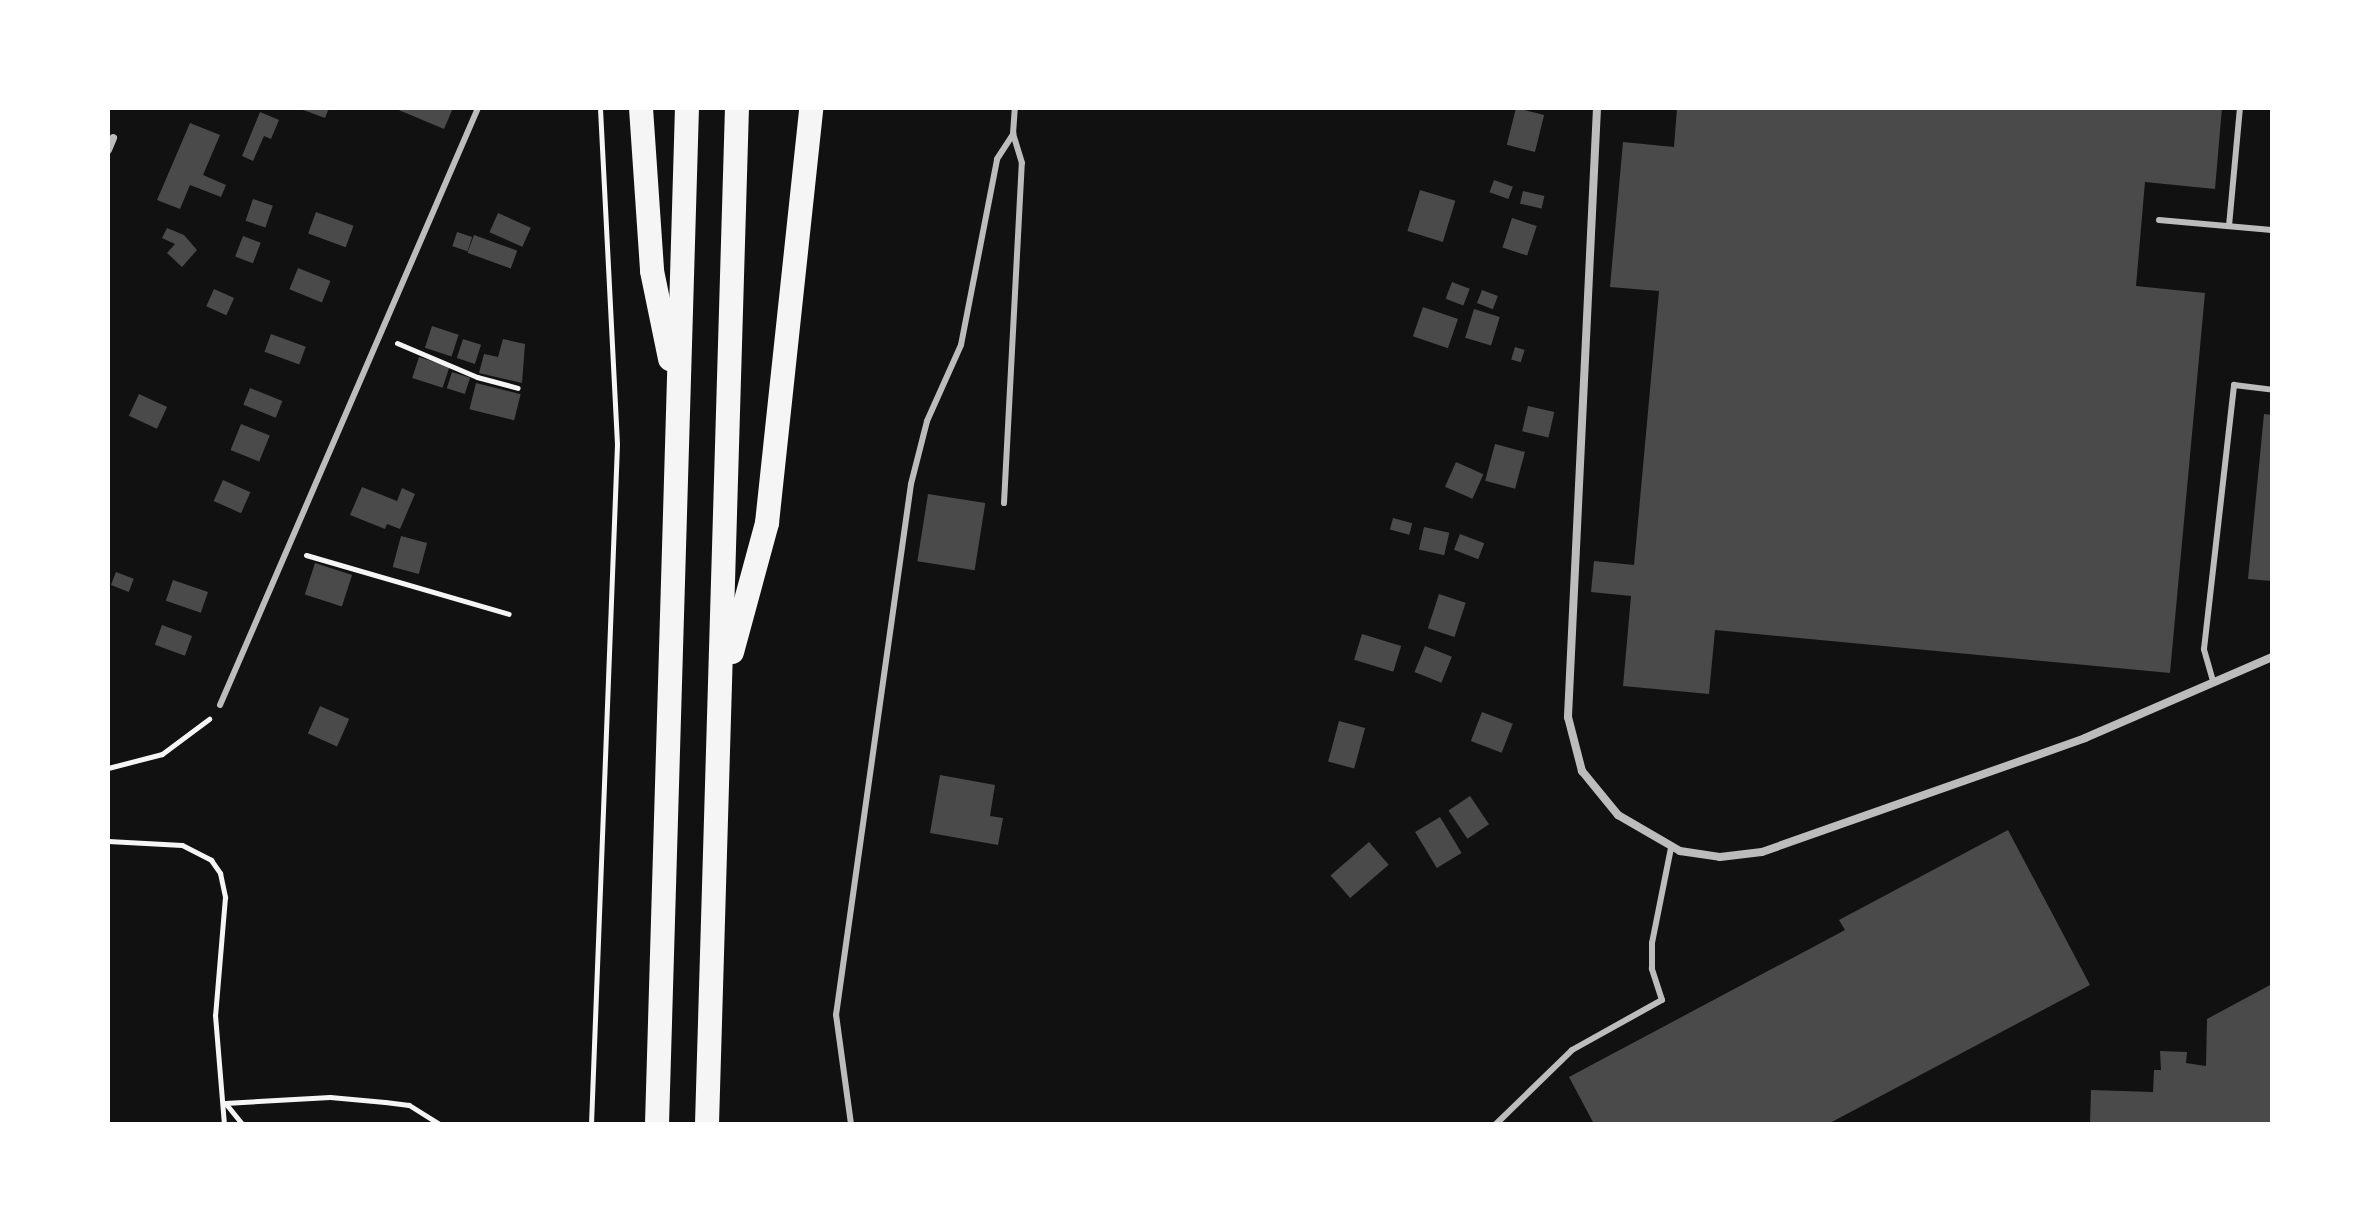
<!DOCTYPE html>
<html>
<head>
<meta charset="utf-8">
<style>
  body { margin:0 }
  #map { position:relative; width:2380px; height:1232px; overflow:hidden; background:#111; font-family:Montserrat,sans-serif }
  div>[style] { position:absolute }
  .building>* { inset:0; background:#4a4a4a; transform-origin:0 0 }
  .path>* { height:5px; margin:-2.5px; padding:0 2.5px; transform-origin:2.5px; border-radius:2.5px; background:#f5f5f5 }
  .service>* { height:6px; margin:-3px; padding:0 3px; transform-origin:3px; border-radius:3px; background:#bcbcbc }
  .minor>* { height:8px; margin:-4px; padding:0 4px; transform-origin:4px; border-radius:4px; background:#bcbcbc }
  .motorway>* { height:24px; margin:-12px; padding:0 12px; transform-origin:12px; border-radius:12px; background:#f5f5f5 }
  span { translate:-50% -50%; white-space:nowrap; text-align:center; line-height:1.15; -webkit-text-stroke:6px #fff; paint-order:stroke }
  .frame { position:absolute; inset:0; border:110px solid #fff; pointer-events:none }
</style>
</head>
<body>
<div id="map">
  <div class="building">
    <i style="clip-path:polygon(298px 108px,329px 108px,325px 118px)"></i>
    <i style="clip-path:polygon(394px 108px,453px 108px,444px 129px)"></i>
    <i style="left:1516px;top:108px;width:29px;height:38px;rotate:14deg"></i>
    <i style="clip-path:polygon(1677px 108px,2222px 108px,2215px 189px,2145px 182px,2136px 286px,2205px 293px,2170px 673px,1715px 630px,1709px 694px,1623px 686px,1631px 596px,1591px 592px,1594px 561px,1634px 565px,1659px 291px,1610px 287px,1623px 142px,1674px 147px)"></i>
    <i style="clip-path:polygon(260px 112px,279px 120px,271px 139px,264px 136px,253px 161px,242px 156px)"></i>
    <i style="clip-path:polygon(190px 123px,220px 135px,203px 175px,226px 185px,221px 197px,190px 185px,180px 209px,157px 200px)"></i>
    <i style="left:1494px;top:180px;width:20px;height:13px;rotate:20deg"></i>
    <i style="left:1420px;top:190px;width:37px;height:43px;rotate:17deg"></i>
    <i style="left:1523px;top:191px;width:22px;height:13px;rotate:13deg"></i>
    <i style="left:253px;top:199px;width:21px;height:23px;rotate:19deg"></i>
    <i style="left:316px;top:212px;width:40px;height:23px;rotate:20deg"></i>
    <i style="left:498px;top:213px;width:36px;height:21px;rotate:24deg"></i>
    <i style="left:1512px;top:218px;width:26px;height:31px;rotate:18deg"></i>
    <i style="clip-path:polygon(167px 228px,184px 235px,197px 250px,182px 267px,167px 253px,175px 244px,162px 238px)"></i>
    <i style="left:457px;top:232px;width:16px;height:15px;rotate:18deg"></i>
    <i style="left:474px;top:235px;width:46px;height:19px;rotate:20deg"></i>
    <i style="left:243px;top:236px;width:19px;height:22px;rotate:21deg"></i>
    <i style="left:298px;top:268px;width:35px;height:23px;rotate:22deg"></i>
    <i style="left:1452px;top:282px;width:19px;height:18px;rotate:21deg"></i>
    <i style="left:214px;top:289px;width:22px;height:19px;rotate:24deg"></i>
    <i style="left:1482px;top:290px;width:17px;height:14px;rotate:21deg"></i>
    <i style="left:1423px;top:307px;width:37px;height:31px;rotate:19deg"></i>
    <i style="left:1474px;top:309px;width:27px;height:30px;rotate:17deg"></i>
    <i style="left:432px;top:326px;width:28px;height:23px;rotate:18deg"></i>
    <i style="left:271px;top:334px;width:37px;height:19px;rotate:20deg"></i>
    <i style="left:463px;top:339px;width:19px;height:20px;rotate:18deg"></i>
    <i style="clip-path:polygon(503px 339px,525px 344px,522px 383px,479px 373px,484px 354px,498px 357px)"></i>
    <i style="left:1515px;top:347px;width:10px;height:13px;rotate:17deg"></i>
    <i style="left:419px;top:357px;width:32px;height:22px;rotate:18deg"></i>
    <i style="left:452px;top:372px;width:19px;height:17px;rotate:18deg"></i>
    <i style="left:476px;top:383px;width:46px;height:27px;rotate:14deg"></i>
    <i style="left:250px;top:388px;width:35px;height:18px;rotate:22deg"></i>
    <i style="left:139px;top:394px;width:31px;height:24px;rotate:25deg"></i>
    <i style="left:1528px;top:406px;width:27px;height:26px;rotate:13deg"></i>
    <i style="clip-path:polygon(2264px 414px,2272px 415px,2272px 581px,2248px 579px)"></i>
    <i style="left:241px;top:424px;width:31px;height:28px;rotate:22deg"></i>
    <i style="left:1495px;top:444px;width:31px;height:38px;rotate:15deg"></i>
    <i style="left:1456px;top:462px;width:30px;height:27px;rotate:24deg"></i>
    <i style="left:223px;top:480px;width:30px;height:23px;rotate:24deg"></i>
    <i style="clip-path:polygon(362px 487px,397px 501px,402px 488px,415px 494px,400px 529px,387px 524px,385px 529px,350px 515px)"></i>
    <i style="left:928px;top:494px;width:58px;height:68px;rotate:9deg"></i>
    <i style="left:1393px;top:518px;width:20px;height:12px;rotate:15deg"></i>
    <i style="left:1424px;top:527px;width:26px;height:23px;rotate:13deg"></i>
    <i style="left:1460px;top:534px;width:26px;height:17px;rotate:21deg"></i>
    <i style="left:401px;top:536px;width:27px;height:32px;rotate:15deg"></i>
    <i style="left:315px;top:563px;width:39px;height:33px;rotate:18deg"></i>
    <i style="left:116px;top:572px;width:19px;height:14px;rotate:21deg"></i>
    <i style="left:173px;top:580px;width:37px;height:22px;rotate:19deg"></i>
    <i style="left:1439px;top:594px;width:28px;height:36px;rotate:18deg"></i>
    <i style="left:162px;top:625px;width:32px;height:21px;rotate:20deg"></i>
    <i style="left:1362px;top:634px;width:41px;height:27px;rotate:17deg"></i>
    <i style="left:1425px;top:646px;width:29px;height:28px;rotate:22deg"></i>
    <i style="left:320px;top:706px;width:32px;height:30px;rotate:24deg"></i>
    <i style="left:1482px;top:712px;width:33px;height:31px;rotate:21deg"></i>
    <i style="left:1339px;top:721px;width:27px;height:42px;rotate:15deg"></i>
    <i style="clip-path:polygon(940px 775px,995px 785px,990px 816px,1003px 818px,998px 845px,930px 833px)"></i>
    <i style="left:1470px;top:796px;width:34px;height:26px;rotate:56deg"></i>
    <i style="left:1440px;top:817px;width:42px;height:29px;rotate:59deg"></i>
    <i style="clip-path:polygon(2008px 830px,2090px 985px,1828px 1124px,1594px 1124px,1569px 1077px,1845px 930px,1839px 920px)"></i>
    <i style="left:1369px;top:842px;width:30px;height:51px;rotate:49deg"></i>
    <i style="clip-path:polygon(2272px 984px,2272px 1124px,2090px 1124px,2091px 1090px,2153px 1092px,2154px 1070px,2161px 1070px,2160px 1051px,2187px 1052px,2186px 1063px,2206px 1066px,2207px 1019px)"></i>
  </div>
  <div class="path">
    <i style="left:397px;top:343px;width:87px;rotate:23deg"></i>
    <i style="left:477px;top:377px;width:42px;rotate:15deg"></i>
    <i style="left:306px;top:555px;width:211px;rotate:16.2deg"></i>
    <i style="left:108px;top:768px;width:56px;rotate:-14.5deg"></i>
    <i style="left:162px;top:754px;width:59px;rotate:-36.7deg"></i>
    <i style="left:108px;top:841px;width:74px;rotate:3.1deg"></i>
    <i style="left:182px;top:845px;width:33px;rotate:27deg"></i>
    <i style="left:211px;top:860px;width:16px;rotate:55deg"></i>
    <i style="left:220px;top:873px;width:25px;rotate:78deg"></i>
    <i style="left:225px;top:897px;width:118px;rotate:94.8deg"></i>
    <i style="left:215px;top:1015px;width:109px;rotate:85.3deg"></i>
    <i style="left:225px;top:1103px;width:105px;rotate:-3.3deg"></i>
    <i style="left:330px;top:1097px;width:55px;rotate:5.2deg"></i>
    <i style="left:385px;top:1102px;width:24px;rotate:7deg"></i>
    <i style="left:409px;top:1105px;width:36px;rotate:32deg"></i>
    <i style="left:226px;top:1104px;width:26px;rotate:51deg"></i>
    <i style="left:591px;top:1124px;width:680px;rotate:-87.81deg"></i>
    <i style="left:617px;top:444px;width:336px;rotate:-92.9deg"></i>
  </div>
  <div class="service">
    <i style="left:2159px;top:220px;width:113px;rotate:5.1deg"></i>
    <i style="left:2229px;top:226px;width:119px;rotate:-84.7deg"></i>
    <i style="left:1004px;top:503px;width:340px;rotate:-87deg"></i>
    <i style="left:1022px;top:163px;width:30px;rotate:-107deg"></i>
    <i style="left:1013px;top:134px;width:26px;rotate:-86deg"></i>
    <i style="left:2213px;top:681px;width:33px;rotate:-106deg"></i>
    <i style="left:2204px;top:649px;width:266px;rotate:-83.5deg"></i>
    <i style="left:2234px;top:385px;width:38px;rotate:7deg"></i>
    <i style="left:220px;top:705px;width:650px;rotate:-66.63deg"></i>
    <i style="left:851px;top:1124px;width:110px;rotate:-97.8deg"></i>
    <i style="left:836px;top:1015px;width:536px;rotate:-81.96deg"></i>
    <i style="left:911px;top:484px;width:65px;rotate:-75.7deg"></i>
    <i style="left:927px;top:421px;width:83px;rotate:-65.9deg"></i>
    <i style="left:961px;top:345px;width:189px;rotate:-79deg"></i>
    <i style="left:997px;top:159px;width:30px;rotate:-57deg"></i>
    <i style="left:1496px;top:1124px;width:106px;rotate:-44.2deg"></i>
    <i style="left:1572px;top:1050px;width:103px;rotate:-29.1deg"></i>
    <i style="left:1662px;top:1000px;width:33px;rotate:-108deg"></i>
    <i style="left:1652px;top:969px;width:26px;rotate:-90deg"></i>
    <i style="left:1652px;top:943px;width:97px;rotate:-78.7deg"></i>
  </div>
  <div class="minor">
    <i style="left:1597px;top:108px;width:610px;rotate:92.73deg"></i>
    <i style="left:1568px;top:717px;width:56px;rotate:75.5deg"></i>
    <i style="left:1582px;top:771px;width:57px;rotate:50.7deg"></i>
    <i style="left:1618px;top:815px;width:72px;rotate:30.1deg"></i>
    <i style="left:1680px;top:851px;width:40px;rotate:8.5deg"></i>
    <i style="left:1720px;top:857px;width:42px;rotate:-6.8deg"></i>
    <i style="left:1762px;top:852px;width:343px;rotate:-19.4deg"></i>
    <i style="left:2085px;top:738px;width:204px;rotate:-23.4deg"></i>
    <i style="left:108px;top:150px;width:13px;rotate:-67deg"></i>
  </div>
  <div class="motorway">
    <i style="left:641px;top:108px;width:163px;rotate:86.1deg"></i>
    <i style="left:652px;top:271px;width:90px;rotate:78.4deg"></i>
    <i style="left:732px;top:652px;width:134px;rotate:-74.8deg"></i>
    <i style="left:767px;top:523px;width:417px;rotate:-83.9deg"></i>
    <i style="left:657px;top:1124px;width:1016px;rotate:-88.31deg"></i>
    <i style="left:707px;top:1124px;width:1016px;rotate:-88.31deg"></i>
  </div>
  <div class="frame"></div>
</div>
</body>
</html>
